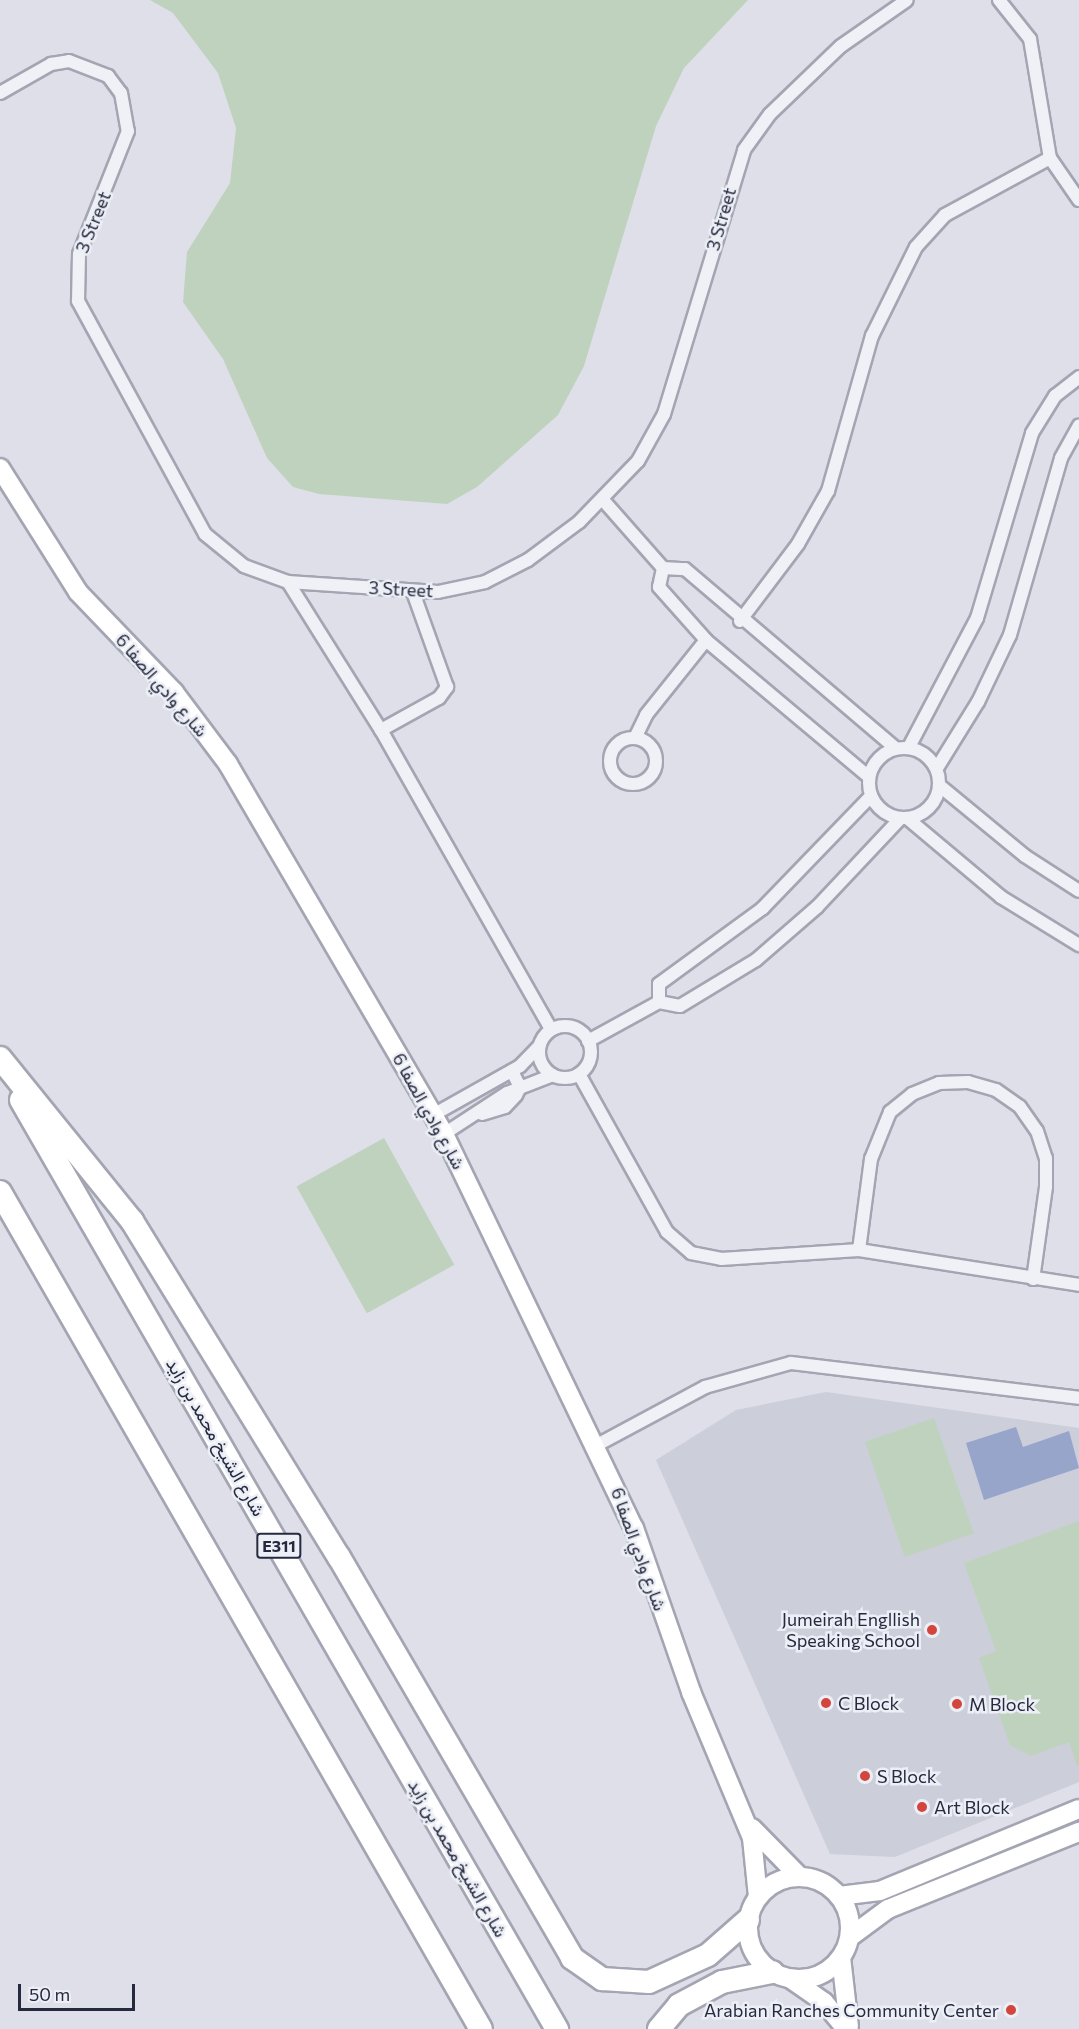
<!DOCTYPE html>
<html>
<head>
<meta charset="utf-8">
<style>
  body { margin:0 }
  #map { position:relative; width:1079px; height:2029px; overflow:hidden; background:#dedfe8; font-family:Commissioner,Vazirmatn,sans-serif }
  div>[style] { position:absolute }
  .built>* { inset:0; background:#ccceda }
  .green>* { inset:0; background:#bfd2be; transform-origin:0 0 }
  .water>* { inset:0; background:#97a5ca }
  .roads { filter:drop-shadow(2px 0 #a3a5b2) drop-shadow(-2px 0 #a3a5b2) drop-shadow(0 2px #a3a5b2) drop-shadow(0 -2px #a3a5b2) }
  .street>* { height:12px; margin:-6px; padding:0 6px; transform-origin:6px; border-radius:6px; background:#f0f1f6 }
  .street>.ring { margin:-6px; padding:0; box-sizing:content-box; background:none; border:12px solid #f0f1f6; border-radius:50% }
  .secondary>* { height:18px; margin:-9px; padding:0 9px; transform-origin:9px; border-radius:9px; background:#fff }
  .secondary>.ring { margin:-9px; padding:0; box-sizing:content-box; background:none; border:18px solid #fff; border-radius:50% }
  .highway>* { height:22px; margin:-11px; padding:0 11px; transform-origin:11px; border-radius:11px; background:#fff }
  .dots>* { width:16px; height:16px; translate:-50% -50%; box-sizing:border-box; border:3px solid #edeff6; border-radius:50% }
  span { translate:-50% -50%; white-space:nowrap; text-align:center; line-height:1.15; -webkit-text-stroke:5px #edeff6; paint-order:stroke }
  .shield-label span { padding:2px 4px; background:#edeff6; border:2px solid; border-radius:4px; -webkit-text-stroke-width:0 }
  .shield-label { font-size:16px; color:#262a3f; font-weight:700 }
  .street-label { font-size:18px; color:#262a3f }
  .poi-label { font-size:18px; color:#262a3f }
  .right { translate:-100% -50%; text-align:right }
  .left { translate:0 -50%; text-align:left }
  .scale { position:absolute; left:18px; top:1984px; width:117px; height:27px; box-sizing:border-box; border:3px solid #262a3f; border-top:0; padding-left:8px; font-size:18px; line-height:21px; white-space:nowrap; color:#262a3f; -webkit-text-stroke:4px #edeff6; paint-order:stroke }
</style>
</head>
<body>
<div id="map">
  <div class="built">
    <i style="clip-path:polygon(826px 1392px,1079px 1428px,1079px 1782px,895px 1857px,830px 1854px,656px 1460px,736px 1410px)"></i>
  </div>
  <div class="green">
    <i style="clip-path:polygon(150px 0,748px 0,684px 68px,656px 126px,584px 366px,558px 415px,477px 487px,447px 504px,319px 494px,293px 487px,267px 458px,223px 359px,183px 302px,187px 252px,230px 183px,236px 128px,218px 73px,173px 13px)"></i>
    <i style="left:384px;top:1138px;width:145px;height:100px;rotate:61deg"></i>
    <i style="left:934px;top:1418px;width:122px;height:73px;rotate:71deg"></i>
    <i style="clip-path:polygon(1079px 1521px,1079px 1765px,1077px 1766px,1069px 1742px,1031px 1756px,1010px 1745px,979px 1658px,996px 1651px,964px 1563px)"></i>
  </div>
  <div class="water">
    <i style="clip-path:polygon(1016px 1427px,1023px 1447px,1069px 1431px,1079px 1468px,984px 1500px,966px 1443px)"></i>
  </div>
  <div class="roads">
    <div class="street">
      <i style="left:999px;top:0;width:50px;rotate:51.5deg"></i>
      <i style="left:1030px;top:39px;width:121px;rotate:80.5deg"></i>
      <i style="left:1050px;top:158px;width:51px;rotate:55.4deg"></i>
      <i style="left:0;top:93px;width:59px;rotate:-29.6deg"></i>
      <i style="left:51px;top:64px;width:18px;rotate:-9deg"></i>
      <i style="left:69px;top:61px;width:42px;rotate:21deg"></i>
      <i style="left:108px;top:76px;width:21px;rotate:53deg"></i>
      <i style="left:121px;top:93px;width:39px;rotate:80deg"></i>
      <i style="left:128px;top:131px;width:132px;rotate:111.7deg"></i>
      <i style="left:79px;top:254px;width:47px;rotate:91.2deg"></i>
      <i style="left:78px;top:301px;width:265px;rotate:61.4deg"></i>
      <i style="left:205px;top:534px;width:50px;rotate:39.4deg"></i>
      <i style="left:244px;top:566px;width:47px;rotate:20deg"></i>
      <i style="left:288px;top:582px;width:150px;rotate:3.8deg"></i>
      <i style="left:438px;top:592px;width:48px;rotate:-12deg"></i>
      <i style="left:485px;top:582px;width:48px;rotate:-27.1deg"></i>
      <i style="left:528px;top:560px;width:64px;rotate:-36.7deg"></i>
      <i style="left:579px;top:522px;width:85px;rotate:-46deg"></i>
      <i style="left:638px;top:461px;width:54px;rotate:-61deg"></i>
      <i style="left:664px;top:414px;width:276px;rotate:-73.1deg"></i>
      <i style="left:744px;top:150px;width:44px;rotate:-54.2deg"></i>
      <i style="left:770px;top:114px;width:98px;rotate:-43.8deg"></i>
      <i style="left:841px;top:46px;width:80px;rotate:-34.9deg"></i>
      <i style="left:603px;top:500px;width:91px;rotate:48.6deg"></i>
      <i style="left:288px;top:582px;width:175px;rotate:57.9deg"></i>
      <i style="left:381px;top:730px;width:344px;rotate:60.4deg"></i>
      <i style="left:740px;top:621px;width:96px;rotate:-53deg"></i>
      <i style="left:798px;top:544px;width:61px;rotate:-60.5deg"></i>
      <i style="left:828px;top:491px;width:161px;rotate:-74.2deg"></i>
      <i style="left:872px;top:336px;width:99px;rotate:-63.7deg"></i>
      <i style="left:916px;top:247px;width:43px;rotate:-47.8deg"></i>
      <i style="left:945px;top:215px;width:119px;rotate:-28.5deg"></i>
      <i style="left:381px;top:730px;width:66px;rotate:-28.9deg"></i>
      <i style="left:439px;top:698px;width:14px;rotate:-54deg"></i>
      <i style="left:447px;top:687px;width:101px;rotate:-109.7deg"></i>
      <i class="ring" style="left:610px;top:738px;width:34px;height:34px"></i>
      <i style="left:635px;top:738px;width:25px;rotate:-64deg"></i>
      <i style="left:646px;top:715px;width:96px;rotate:-51.3deg"></i>
      <i style="left:909px;top:747px;width:146px;rotate:-62.2deg"></i>
      <i style="left:977px;top:618px;width:193px;rotate:-73.4deg"></i>
      <i style="left:1032px;top:433px;width:44px;rotate:-58.1deg"></i>
      <i style="left:1055px;top:396px;width:31px;rotate:-38deg"></i>
      <i class="ring" style="left:869px;top:748px;width:58px;height:58px"></i>
      <i style="left:937px;top:768px;width:78px;rotate:-58.2deg"></i>
      <i style="left:978px;top:702px;width:74px;rotate:-64.5deg"></i>
      <i style="left:1010px;top:635px;width:184px;rotate:-73.9deg"></i>
      <i style="left:1061px;top:458px;width:37px;rotate:-61deg"></i>
      <i style="left:869px;top:777px;width:213px;rotate:-140deg"></i>
      <i style="left:706px;top:640px;width:71px;rotate:-131.6deg"></i>
      <i style="left:659px;top:587px;width:19px;rotate:-78deg"></i>
      <i style="left:663px;top:568px;width:22px;rotate:3deg"></i>
      <i style="left:685px;top:569px;width:276px;rotate:40.4deg"></i>
      <i style="left:940px;top:786px;width:110px;rotate:39.5deg"></i>
      <i style="left:1025px;top:856px;width:64px;rotate:32.9deg"></i>
      <i style="left:871px;top:796px;width:156px;rotate:134deg"></i>
      <i style="left:763px;top:908px;width:129px;rotate:143.8deg"></i>
      <i style="left:659px;top:984px;width:18px;rotate:90deg"></i>
      <i style="left:659px;top:1002px;width:21px;rotate:11deg"></i>
      <i style="left:680px;top:1006px;width:89px;rotate:-31.2deg"></i>
      <i style="left:756px;top:960px;width:81px;rotate:-41deg"></i>
      <i style="left:817px;top:907px;width:122px;rotate:-46.7deg"></i>
      <i style="left:907px;top:818px;width:123px;rotate:40deg"></i>
      <i style="left:1001px;top:897px;width:92px;rotate:31.6deg"></i>
      <i class="ring" style="left:539px;top:1026px;width:40px;height:40px"></i>
      <i style="left:588px;top:1041px;width:81px;rotate:-28.8deg"></i>
      <i style="left:579px;top:1074px;width:181px;rotate:60.9deg"></i>
      <i style="left:667px;top:1232px;width:32px;rotate:41deg"></i>
      <i style="left:691px;top:1253px;width:31px;rotate:11deg"></i>
      <i style="left:721px;top:1259px;width:138px;rotate:-3.7deg"></i>
      <i style="left:859px;top:1250px;width:223px;rotate:9deg"></i>
      <i style="left:482px;top:1114px;width:24px;rotate:-17deg"></i>
      <i style="left:505px;top:1107px;width:16px;rotate:-47deg"></i>
      <i style="left:516px;top:1095px;width:9px;rotate:-63deg"></i>
      <i style="left:520px;top:1087px;width:18px;rotate:-117deg"></i>
      <i style="left:433px;top:1115px;width:100px;rotate:-29.4deg"></i>
      <i style="left:520px;top:1066px;width:28px;rotate:-46deg"></i>
      <i style="left:444px;top:1134px;width:75px;rotate:-33.1deg"></i>
      <i style="left:507px;top:1093px;width:49px;rotate:-21.4deg"></i>
      <i style="left:859px;top:1250px;width:92px;rotate:-82.5deg"></i>
      <i style="left:871px;top:1159px;width:51px;rotate:-68deg"></i>
      <i style="left:890px;top:1112px;width:28px;rotate:-39deg"></i>
      <i style="left:912px;top:1094px;width:29px;rotate:-22deg"></i>
      <i style="left:939px;top:1083px;width:29px;rotate:-2deg"></i>
      <i style="left:968px;top:1082px;width:29px;rotate:16deg"></i>
      <i style="left:996px;top:1090px;width:29px;rotate:35deg"></i>
      <i style="left:1020px;top:1107px;width:29px;rotate:55deg"></i>
      <i style="left:1037px;top:1131px;width:28px;rotate:72deg"></i>
      <i style="left:1046px;top:1158px;width:29px;rotate:90deg"></i>
      <i style="left:1046px;top:1187px;width:93px;rotate:98deg"></i>
      <i style="left:597px;top:1445px;width:123px;rotate:-28.2deg"></i>
      <i style="left:705px;top:1387px;width:89px;rotate:-15.6deg"></i>
      <i style="left:791px;top:1363px;width:290px;rotate:6.9deg"></i>
    </div>
    <div class="secondary">
      <i style="left:0;top:468px;width:146px;rotate:57.8deg"></i>
      <i style="left:78px;top:592px;width:139px;rotate:46.2deg"></i>
      <i style="left:174px;top:692px;width:90px;rotate:53.1deg"></i>
      <i style="left:228px;top:764px;width:428px;rotate:59.7deg"></i>
      <i style="left:444px;top:1134px;width:437px;rotate:64.3deg"></i>
      <i style="left:634px;top:1528px;width:174px;rotate:70.8deg"></i>
      <i style="left:691px;top:1692px;width:158px;rotate:67.3deg"></i>
      <i style="left:752px;top:1838px;width:59px;rotate:84.2deg"></i>
      <i style="left:752px;top:1828px;width:67px;rotate:45.6deg"></i>
      <i class="ring" style="left:748px;top:1877px;width:84px;height:84px"></i>
      <i style="left:839px;top:1896px;width:41px;rotate:-7deg"></i>
      <i style="left:880px;top:1891px;width:215px;rotate:-22.4deg"></i>
      <i style="left:850px;top:1937px;width:47px;rotate:-36.4deg"></i>
      <i style="left:888px;top:1909px;width:206px;rotate:-22deg"></i>
      <i style="left:841px;top:1957px;width:70px;rotate:83.5deg"></i>
      <i style="left:791px;top:1979px;width:40px;rotate:34.9deg"></i>
      <i style="left:824px;top:2002px;width:35px;rotate:51deg"></i>
    </div>
    <div class="highway">
      <i style="left:0;top:1058px;width:210px;rotate:51deg"></i>
      <i style="left:132px;top:1221px;width:395px;rotate:58.4deg"></i>
      <i style="left:339px;top:1557px;width:464px;rotate:59.8deg"></i>
      <i style="left:572px;top:1958px;width:37px;rotate:35deg"></i>
      <i style="left:602px;top:1979px;width:47px;rotate:3.7deg"></i>
      <i style="left:649px;top:1982px;width:65px;rotate:-24.6deg"></i>
      <i style="left:708px;top:1955px;width:53px;rotate:-41.2deg"></i>
      <i style="left:21px;top:1100px;width:1073px;rotate:60.02deg"></i>
      <i style="left:0;top:1192px;width:965px;rotate:60.12deg"></i>
      <i style="left:659px;top:2029px;width:31px;rotate:-50deg"></i>
      <i style="left:679px;top:2005px;width:49px;rotate:-28.1deg"></i>
      <i style="left:722px;top:1982px;width:51px;rotate:-11.3deg"></i>
    </div>
  </div>
  <div class="dots">
    <i style="left:932px;top:1630px;background:#d2463d"></i>
    <i style="left:826px;top:1703px;background:#d2463d"></i>
    <i style="left:957px;top:1704px;background:#d2463d"></i>
    <i style="left:865px;top:1776px;background:#d2463d"></i>
    <i style="left:922px;top:1807px;background:#d2463d"></i>
    <i style="left:1011px;top:2010px;background:#d2463d"></i>
  </div>
  <div class="shield-label">
    <span style="left:279px;top:1546px">E311</span>
  </div>
  <div class="street-label">
    <span style="left:721px;top:219px;rotate:-74deg">3 Street</span>
    <span style="left:93px;top:222px;rotate:-68deg">3 Street</span>
    <span style="left:401px;top:589px;rotate:3deg">3 Street</span>
    <span style="left:162px;top:685px;rotate:49deg">شارع وادي الصفا 6</span>
    <span style="left:429px;top:1111px;rotate:61deg">شارع وادي الصفا 6</span>
    <span style="left:216px;top:1437px;rotate:60deg">شارع الشيخ محمد بن زايد</span>
    <span style="left:639px;top:1549px;rotate:70deg">شارع وادي الصفا 6</span>
    <span style="left:458px;top:1858px;rotate:60deg">شارع الشيخ محمد بن زايد</span>
  </div>
  <div class="poi-label">
    <span class="right" style="left:920px;top:1630px">Jumeirah Engllish<br>Speaking School</span>
    <span class="left" style="left:838px;top:1703px">C Block</span>
    <span class="left" style="left:969px;top:1704px">M Block</span>
    <span class="left" style="left:877px;top:1776px">S Block</span>
    <span class="left" style="left:934px;top:1807px">Art Block</span>
    <span class="right" style="left:999px;top:2010px">Arabian Ranches Community Center</span>
  </div>
  <div class="scale">50 m</div>
</div>
</body>
</html>
